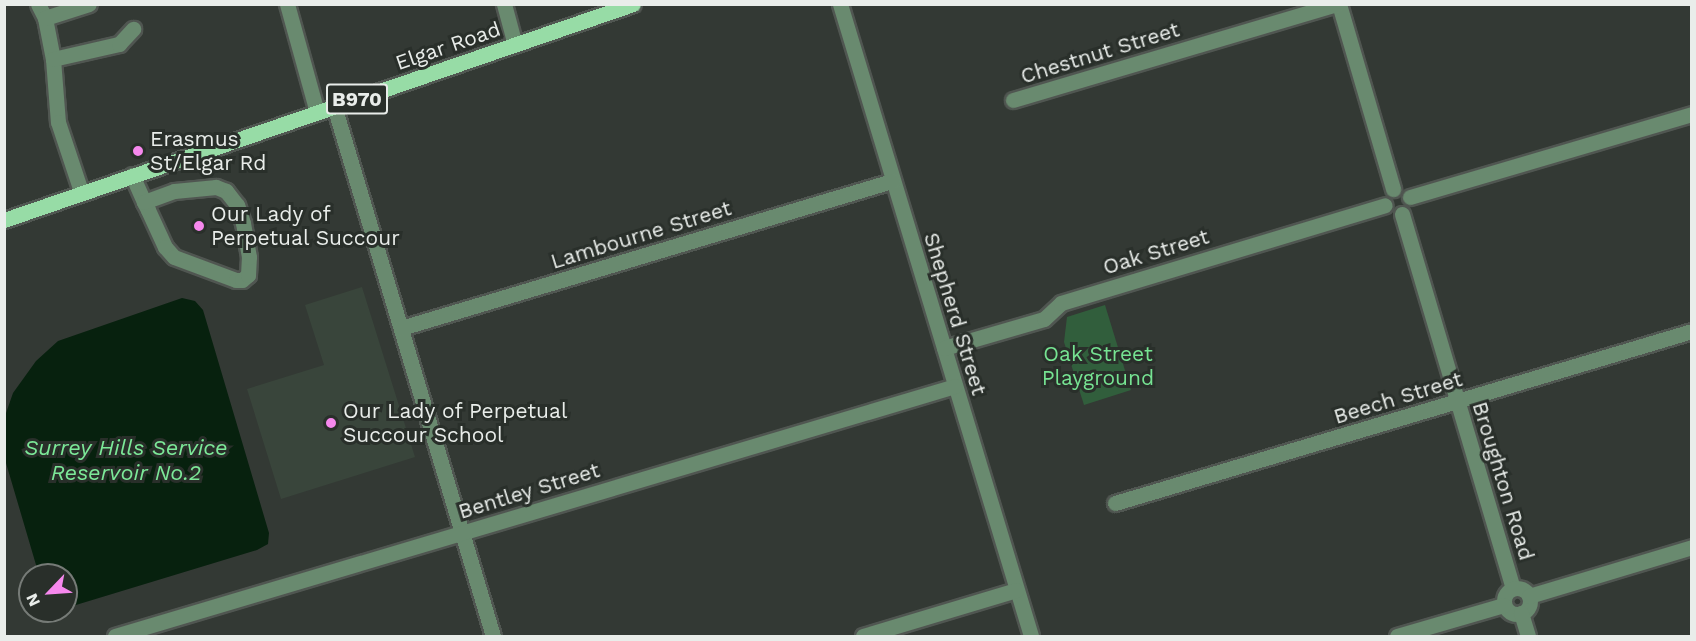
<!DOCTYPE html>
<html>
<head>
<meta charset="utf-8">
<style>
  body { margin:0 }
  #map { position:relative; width:1696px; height:641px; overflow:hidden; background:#333934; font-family:"Work Sans",sans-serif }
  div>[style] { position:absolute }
  .built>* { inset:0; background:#39453b }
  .green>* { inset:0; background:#315e3c }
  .water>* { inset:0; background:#07210e }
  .roads { filter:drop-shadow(2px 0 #505651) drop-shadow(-2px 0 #505651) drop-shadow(0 2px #505651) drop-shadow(0 -2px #505651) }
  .minor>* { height:15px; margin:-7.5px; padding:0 7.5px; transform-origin:7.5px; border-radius:7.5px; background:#698a6f }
  .minor>.ring { margin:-7.5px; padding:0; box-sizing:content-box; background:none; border:15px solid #698a6f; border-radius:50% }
  .major>* { height:15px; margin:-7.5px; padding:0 7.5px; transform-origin:7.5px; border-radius:7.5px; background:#97dca6 }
  .dots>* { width:16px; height:16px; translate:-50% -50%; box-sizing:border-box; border:3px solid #292f2a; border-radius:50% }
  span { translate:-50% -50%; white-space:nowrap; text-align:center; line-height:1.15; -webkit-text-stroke:6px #292f2a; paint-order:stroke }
  .shield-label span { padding:2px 4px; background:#292f2a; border:2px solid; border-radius:4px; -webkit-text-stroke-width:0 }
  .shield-label { font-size:20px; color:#e9edea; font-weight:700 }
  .street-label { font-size:21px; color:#e9edea }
  .poi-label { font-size:21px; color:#e9edea }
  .left { translate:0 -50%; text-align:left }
  .park-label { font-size:21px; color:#76e392 }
  .water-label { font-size:22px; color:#7ce898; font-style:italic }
  .frame { position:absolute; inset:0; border:6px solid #e9edea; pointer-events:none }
  .north { position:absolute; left:18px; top:563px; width:60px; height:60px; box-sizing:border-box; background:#292f2a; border:2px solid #767b77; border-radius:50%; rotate:245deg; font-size:16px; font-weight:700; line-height:24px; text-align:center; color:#e9edea }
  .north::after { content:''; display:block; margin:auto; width:21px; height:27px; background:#f688ed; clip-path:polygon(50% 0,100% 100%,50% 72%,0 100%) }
</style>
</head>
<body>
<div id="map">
  <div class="built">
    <i style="clip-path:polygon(362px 287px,415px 457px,281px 499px,247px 389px,324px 365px,305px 305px)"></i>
  </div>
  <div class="green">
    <i style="clip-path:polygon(1105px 305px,1131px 390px,1084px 405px,1064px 342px,1067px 317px)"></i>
  </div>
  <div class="water">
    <i style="clip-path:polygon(182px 298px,195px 301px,203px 310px,269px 533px,268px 544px,257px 550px,66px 608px,66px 575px,39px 575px,6px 463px,5px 416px,13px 393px,36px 361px,58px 341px)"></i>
  </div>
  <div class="roads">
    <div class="minor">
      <i style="left:38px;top:4px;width:16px;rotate:63deg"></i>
      <i style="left:45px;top:18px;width:42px;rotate:79deg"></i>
      <i style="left:53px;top:59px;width:63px;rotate:85.5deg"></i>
      <i style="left:58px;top:122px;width:73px;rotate:71.6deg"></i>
      <i style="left:287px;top:4px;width:112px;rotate:74.5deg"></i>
      <i style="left:504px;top:4px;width:42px;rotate:75deg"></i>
      <i style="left:840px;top:4px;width:660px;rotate:73.18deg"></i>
      <i style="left:1339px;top:4px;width:193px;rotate:73.7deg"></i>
      <i style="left:45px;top:18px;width:46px;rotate:-17.7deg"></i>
      <i style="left:53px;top:59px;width:68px;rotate:-12.8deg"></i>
      <i style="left:119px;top:44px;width:21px;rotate:-47deg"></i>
      <i style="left:1013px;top:100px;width:338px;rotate:-16.5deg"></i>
      <i style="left:334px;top:106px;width:553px;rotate:73.3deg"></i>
      <i style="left:132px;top:175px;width:30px;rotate:66deg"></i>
      <i style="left:144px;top:202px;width:9px;rotate:63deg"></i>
      <i style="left:148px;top:210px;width:41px;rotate:65.3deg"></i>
      <i style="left:165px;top:247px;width:13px;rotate:48deg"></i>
      <i style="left:174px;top:257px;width:66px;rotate:20.4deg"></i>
      <i style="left:236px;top:280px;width:6px"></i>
      <i style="left:242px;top:280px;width:8px;rotate:-40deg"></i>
      <i style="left:248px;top:275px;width:18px;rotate:-87deg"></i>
      <i style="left:249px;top:257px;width:35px;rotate:-100deg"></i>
      <i style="left:243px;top:223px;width:19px;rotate:-108deg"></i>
      <i style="left:237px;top:205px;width:18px;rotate:-128deg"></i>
      <i style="left:226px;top:191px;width:11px;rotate:-158deg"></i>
      <i style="left:216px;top:187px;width:42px;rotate:174.6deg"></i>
      <i style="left:174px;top:191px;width:32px;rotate:160deg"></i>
      <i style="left:1410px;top:197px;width:294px;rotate:-16.4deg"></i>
      <i style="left:1402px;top:214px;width:390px;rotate:73.5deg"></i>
      <i style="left:401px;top:328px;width:513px;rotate:-16.67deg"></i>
      <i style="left:944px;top:348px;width:104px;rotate:-16.2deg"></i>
      <i style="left:1044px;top:319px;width:23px;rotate:-43deg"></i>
      <i style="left:1061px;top:303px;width:338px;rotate:-16.8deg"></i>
      <i style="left:1115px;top:503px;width:602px;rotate:-16.6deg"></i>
      <i class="ring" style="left:1504px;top:588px;width:11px;height:11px"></i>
      <i style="left:1529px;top:596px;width:170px;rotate:-16.7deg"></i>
      <i style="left:1521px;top:613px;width:24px;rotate:73deg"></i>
      <i style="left:115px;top:636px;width:876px;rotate:-16.57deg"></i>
      <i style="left:863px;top:636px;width:160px;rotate:-16.7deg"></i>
      <i style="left:1397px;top:636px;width:111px;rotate:-16.2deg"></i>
    </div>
    <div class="major">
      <i style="left:4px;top:220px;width:665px;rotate:-18.95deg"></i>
    </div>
  </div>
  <div class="dots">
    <i style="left:138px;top:151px;background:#f688ed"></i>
    <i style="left:199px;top:226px;background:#f688ed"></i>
    <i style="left:331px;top:423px;background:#f688ed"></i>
  </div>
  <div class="shield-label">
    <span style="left:357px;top:99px">B970</span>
  </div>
  <div class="street-label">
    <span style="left:448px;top:46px;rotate:-19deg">Elgar Road</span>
    <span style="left:1100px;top:53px;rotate:-17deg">Chestnut Street</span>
    <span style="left:641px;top:235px;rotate:-17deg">Lambourne Street</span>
    <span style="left:1156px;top:252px;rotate:-17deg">Oak Street</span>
    <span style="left:955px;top:314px;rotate:73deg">Shepherd Street</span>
    <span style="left:1398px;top:398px;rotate:-17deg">Beech Street</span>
    <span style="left:1503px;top:481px;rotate:73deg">Broughton Road</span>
    <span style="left:529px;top:491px;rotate:-17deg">Bentley Street</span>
  </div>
  <div class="poi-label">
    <span class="left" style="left:150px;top:151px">Erasmus<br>St/Elgar Rd</span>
    <span class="left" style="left:211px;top:226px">Our Lady of<br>Perpetual Succour</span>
    <span class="left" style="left:343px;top:423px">Our Lady of Perpetual<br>Succour School</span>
  </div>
  <div class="park-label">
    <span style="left:1098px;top:366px">Oak Street<br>Playground</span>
  </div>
  <div class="water-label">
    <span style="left:126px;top:460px">Surrey Hills Service<br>Reservoir No.2</span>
  </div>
  <div class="frame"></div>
  <div class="north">N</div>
</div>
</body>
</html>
